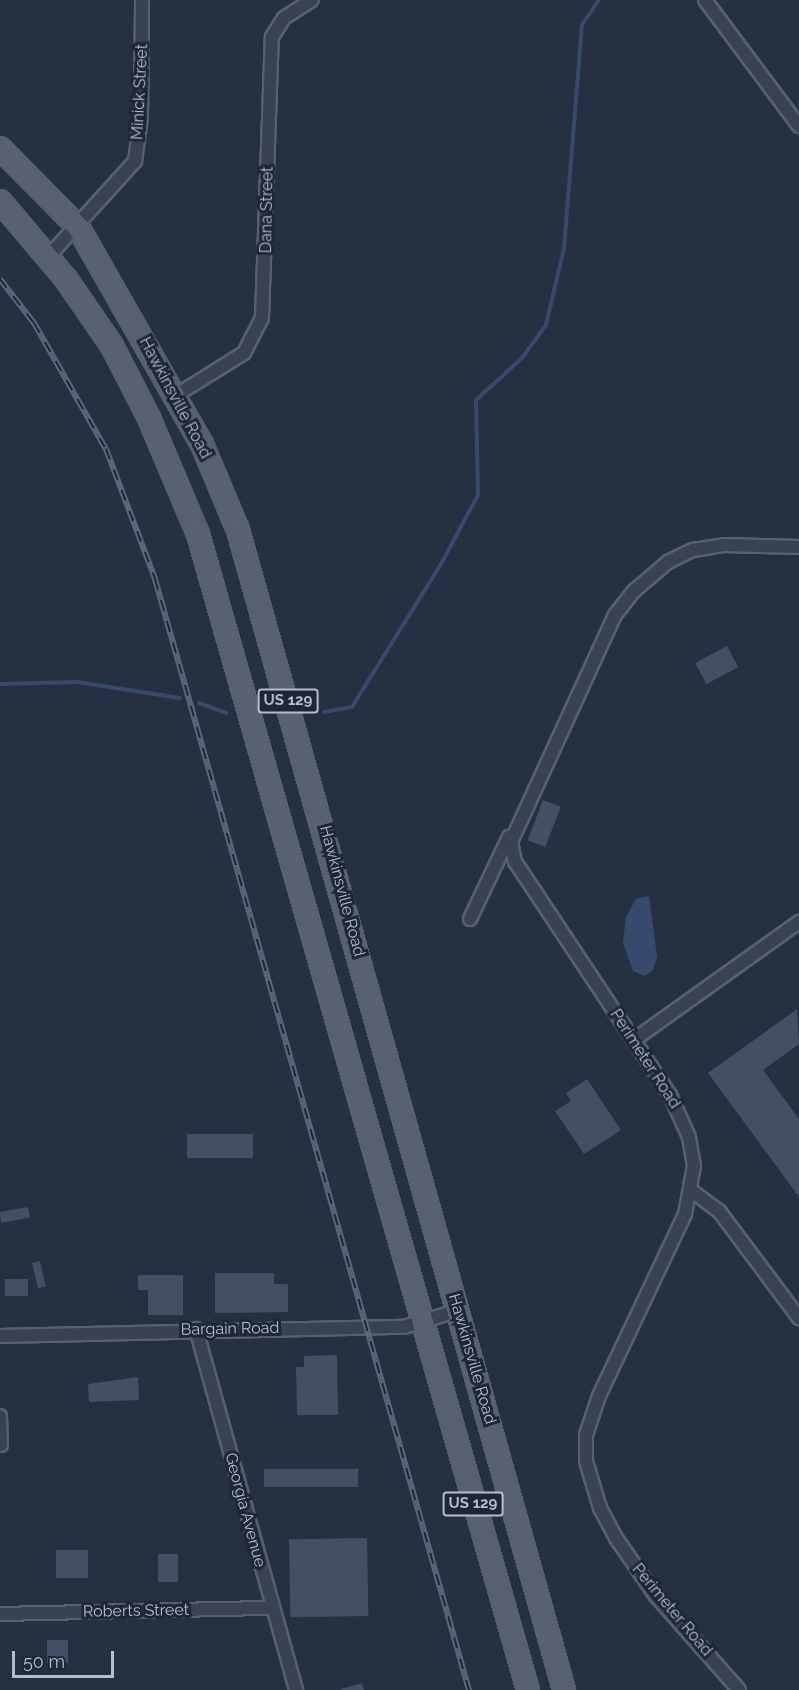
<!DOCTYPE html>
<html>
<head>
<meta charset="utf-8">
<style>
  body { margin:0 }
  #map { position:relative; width:799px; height:1690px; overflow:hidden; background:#253043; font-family:Raleway,sans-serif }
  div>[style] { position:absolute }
  .water>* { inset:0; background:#384a6b }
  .stream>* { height:4px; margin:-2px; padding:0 2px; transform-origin:2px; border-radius:2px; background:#384a6b }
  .building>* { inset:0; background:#444f65; transform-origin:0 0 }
  .roads { filter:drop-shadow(2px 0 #576070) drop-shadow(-2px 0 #576070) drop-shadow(0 2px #576070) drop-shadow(0 -2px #576070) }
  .minor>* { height:12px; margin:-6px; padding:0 6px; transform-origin:6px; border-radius:6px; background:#394253 }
  .primary>* { height:20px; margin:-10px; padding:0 10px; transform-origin:10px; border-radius:10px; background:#576173 }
  .rail>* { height:6px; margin-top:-3px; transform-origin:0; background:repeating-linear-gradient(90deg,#1e2738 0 11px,#5b667a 0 22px); box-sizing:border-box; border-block:2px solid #5b667a }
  span { translate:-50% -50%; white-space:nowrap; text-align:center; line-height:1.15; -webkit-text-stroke:6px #1e2738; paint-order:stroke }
  .shield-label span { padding:2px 4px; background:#1e2738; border:2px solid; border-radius:4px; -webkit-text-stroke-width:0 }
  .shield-label { font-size:15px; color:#b6bdcd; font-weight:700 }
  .street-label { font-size:16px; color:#b6bdcd }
  .scale { position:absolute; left:12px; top:1651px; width:102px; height:27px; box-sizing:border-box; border:3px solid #b6bdcd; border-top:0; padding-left:8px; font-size:18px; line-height:21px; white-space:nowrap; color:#b6bdcd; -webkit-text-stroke:4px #1e2738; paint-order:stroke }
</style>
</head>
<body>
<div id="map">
  <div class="water">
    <i style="clip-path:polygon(649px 896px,657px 957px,653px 970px,644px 976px,633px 971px,623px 943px,626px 917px,636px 899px)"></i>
  </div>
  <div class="stream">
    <i style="left:0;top:684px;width:77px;rotate:-1.5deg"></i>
    <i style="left:77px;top:682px;width:104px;rotate:8.8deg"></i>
    <i style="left:199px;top:703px;width:29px;rotate:20deg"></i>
    <i style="left:324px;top:712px;width:28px;rotate:-10deg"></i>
    <i style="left:352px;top:707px;width:168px;rotate:-58.1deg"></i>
    <i style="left:441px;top:564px;width:78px;rotate:-61.8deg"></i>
    <i style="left:478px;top:495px;width:95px;rotate:-91.2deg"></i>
    <i style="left:476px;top:400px;width:62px;rotate:-42.4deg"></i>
    <i style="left:522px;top:358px;width:41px;rotate:-54deg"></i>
    <i style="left:546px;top:325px;width:79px;rotate:-76.8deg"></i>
    <i style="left:564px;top:248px;width:224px;rotate:-85.4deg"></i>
    <i style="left:582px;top:25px;width:30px;rotate:-56deg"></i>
  </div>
  <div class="building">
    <i style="left:727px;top:646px;width:24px;height:36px;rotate:62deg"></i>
    <i style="left:543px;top:800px;width:19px;height:43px;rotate:21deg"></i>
    <i style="clip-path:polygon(797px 1009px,799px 1044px,763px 1070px,799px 1119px,799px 1197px,708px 1073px)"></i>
    <i style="clip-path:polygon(587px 1079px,621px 1130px,584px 1154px,555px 1111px,571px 1101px,566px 1093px)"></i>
    <i style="left:187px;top:1134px;width:66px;height:24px"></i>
    <i style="left:28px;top:1207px;width:11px;height:29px;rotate:80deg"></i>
    <i style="left:40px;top:1261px;width:26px;height:8px;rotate:77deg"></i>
    <i style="clip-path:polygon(215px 1273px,274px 1273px,274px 1284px,288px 1284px,288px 1312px,215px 1313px)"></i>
    <i style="clip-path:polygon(138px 1275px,183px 1275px,183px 1315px,148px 1315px,148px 1290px,138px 1290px)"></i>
    <i style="left:5px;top:1279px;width:23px;height:17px"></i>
    <i style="clip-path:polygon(337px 1355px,338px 1415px,297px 1415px,296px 1367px,304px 1367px,304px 1356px)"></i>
    <i style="clip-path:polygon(138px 1377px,139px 1400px,89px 1402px,88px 1384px)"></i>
    <i style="left:358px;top:1469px;width:18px;height:94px;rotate:90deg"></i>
    <i style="left:367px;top:1538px;width:78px;height:78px;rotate:89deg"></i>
    <i style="left:56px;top:1550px;width:32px;height:28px"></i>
    <i style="left:158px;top:1554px;width:20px;height:28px"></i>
    <i style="left:47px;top:1640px;width:21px;height:23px"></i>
    <i style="clip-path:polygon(362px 1683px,364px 1690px,342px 1690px,341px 1689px)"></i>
  </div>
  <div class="roads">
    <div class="minor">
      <i style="left:705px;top:0;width:157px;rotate:53.3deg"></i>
      <i style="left:48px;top:257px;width:130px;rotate:-47.8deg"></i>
      <i style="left:135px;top:161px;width:43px;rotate:-82.1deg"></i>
      <i style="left:141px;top:118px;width:118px;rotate:-89.5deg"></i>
      <i style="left:175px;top:396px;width:81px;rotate:-31.9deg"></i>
      <i style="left:244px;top:353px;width:39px;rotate:-63deg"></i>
      <i style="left:262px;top:318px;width:281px;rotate:-88deg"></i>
      <i style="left:272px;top:37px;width:22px;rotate:-58deg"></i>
      <i style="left:284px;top:18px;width:33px;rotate:-33deg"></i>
      <i style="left:470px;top:919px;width:91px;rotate:-64.6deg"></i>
      <i style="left:634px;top:1040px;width:203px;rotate:-35.6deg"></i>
      <i style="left:692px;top:1191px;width:34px;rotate:37deg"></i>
      <i style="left:719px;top:1211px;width:134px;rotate:53.2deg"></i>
      <i style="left:196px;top:1329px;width:375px;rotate:74.5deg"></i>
      <i style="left:0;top:1336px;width:404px;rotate:-1.3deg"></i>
      <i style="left:404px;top:1327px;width:55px;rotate:-16.8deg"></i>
      <i style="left:0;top:1416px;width:29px;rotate:88deg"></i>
      <i style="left:0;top:1614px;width:272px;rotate:-1.3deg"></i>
      <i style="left:739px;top:1690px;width:125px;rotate:-131.4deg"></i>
      <i style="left:656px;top:1596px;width:70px;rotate:-124.6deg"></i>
      <i style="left:616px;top:1538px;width:34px;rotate:-118deg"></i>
      <i style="left:600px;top:1508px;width:49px;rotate:-106.6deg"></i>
      <i style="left:586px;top:1461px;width:26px;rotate:-90deg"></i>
      <i style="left:586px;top:1435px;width:41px;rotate:-71.6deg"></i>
      <i style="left:599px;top:1396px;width:201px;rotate:-64.7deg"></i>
      <i style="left:685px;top:1214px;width:49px;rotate:-79.4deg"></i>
      <i style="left:694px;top:1166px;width:29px;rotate:-100deg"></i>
      <i style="left:689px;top:1137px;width:46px;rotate:-114.3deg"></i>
      <i style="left:670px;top:1095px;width:280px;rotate:-123.6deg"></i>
      <i style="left:515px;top:862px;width:20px;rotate:-101deg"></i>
      <i style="left:511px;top:842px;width:250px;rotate:-65.4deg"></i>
      <i style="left:615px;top:615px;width:31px;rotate:-52deg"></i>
      <i style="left:634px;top:591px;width:45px;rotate:-40.5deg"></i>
      <i style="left:668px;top:562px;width:28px;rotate:-26deg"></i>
      <i style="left:693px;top:550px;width:31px;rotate:-9deg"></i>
      <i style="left:724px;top:545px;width:75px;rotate:1.5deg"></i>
    </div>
    <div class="primary">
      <i style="left:0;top:148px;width:111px;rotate:45.4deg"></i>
      <i style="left:78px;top:227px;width:250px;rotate:60.3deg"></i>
      <i style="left:202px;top:444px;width:93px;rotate:67.3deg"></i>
      <i style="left:238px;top:530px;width:1205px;rotate:74.3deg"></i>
      <i style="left:0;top:201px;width:102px;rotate:49.8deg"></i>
      <i style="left:66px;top:279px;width:81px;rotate:55.5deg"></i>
      <i style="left:112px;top:346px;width:81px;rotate:62.8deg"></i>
      <i style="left:149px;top:418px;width:126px;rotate:67.1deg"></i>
      <i style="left:198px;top:534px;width:1202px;rotate:74.07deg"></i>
    </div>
  </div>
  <div class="rail">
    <i style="left:0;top:279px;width:56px;rotate:52.3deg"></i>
    <i style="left:34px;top:323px;width:145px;rotate:60.3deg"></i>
    <i style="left:106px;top:449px;width:139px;rotate:69.3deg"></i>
    <i style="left:155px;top:579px;width:1155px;rotate:74.22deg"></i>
  </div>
  <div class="shield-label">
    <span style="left:288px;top:701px">US 129</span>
    <span style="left:473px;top:1504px">US 129</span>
  </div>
  <div class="street-label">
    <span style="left:140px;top:92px;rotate:-87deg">Minick Street</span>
    <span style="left:267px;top:210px;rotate:-89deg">Dana Street</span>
    <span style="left:175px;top:398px;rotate:62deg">Hawkinsville Road</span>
    <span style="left:342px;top:891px;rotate:75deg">Hawkinsville Road</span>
    <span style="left:645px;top:1059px;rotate:57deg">Perimeter Road</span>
    <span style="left:230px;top:1329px;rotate:-1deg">Bargain Road</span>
    <span style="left:472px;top:1359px;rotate:74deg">Hawkinsville Road</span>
    <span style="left:245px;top:1510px;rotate:75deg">Georgia Avenue</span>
    <span style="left:672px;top:1610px;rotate:50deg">Perimeter Road</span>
    <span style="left:136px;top:1611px;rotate:-1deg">Roberts Street</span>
  </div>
  <div class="scale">50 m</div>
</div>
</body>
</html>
